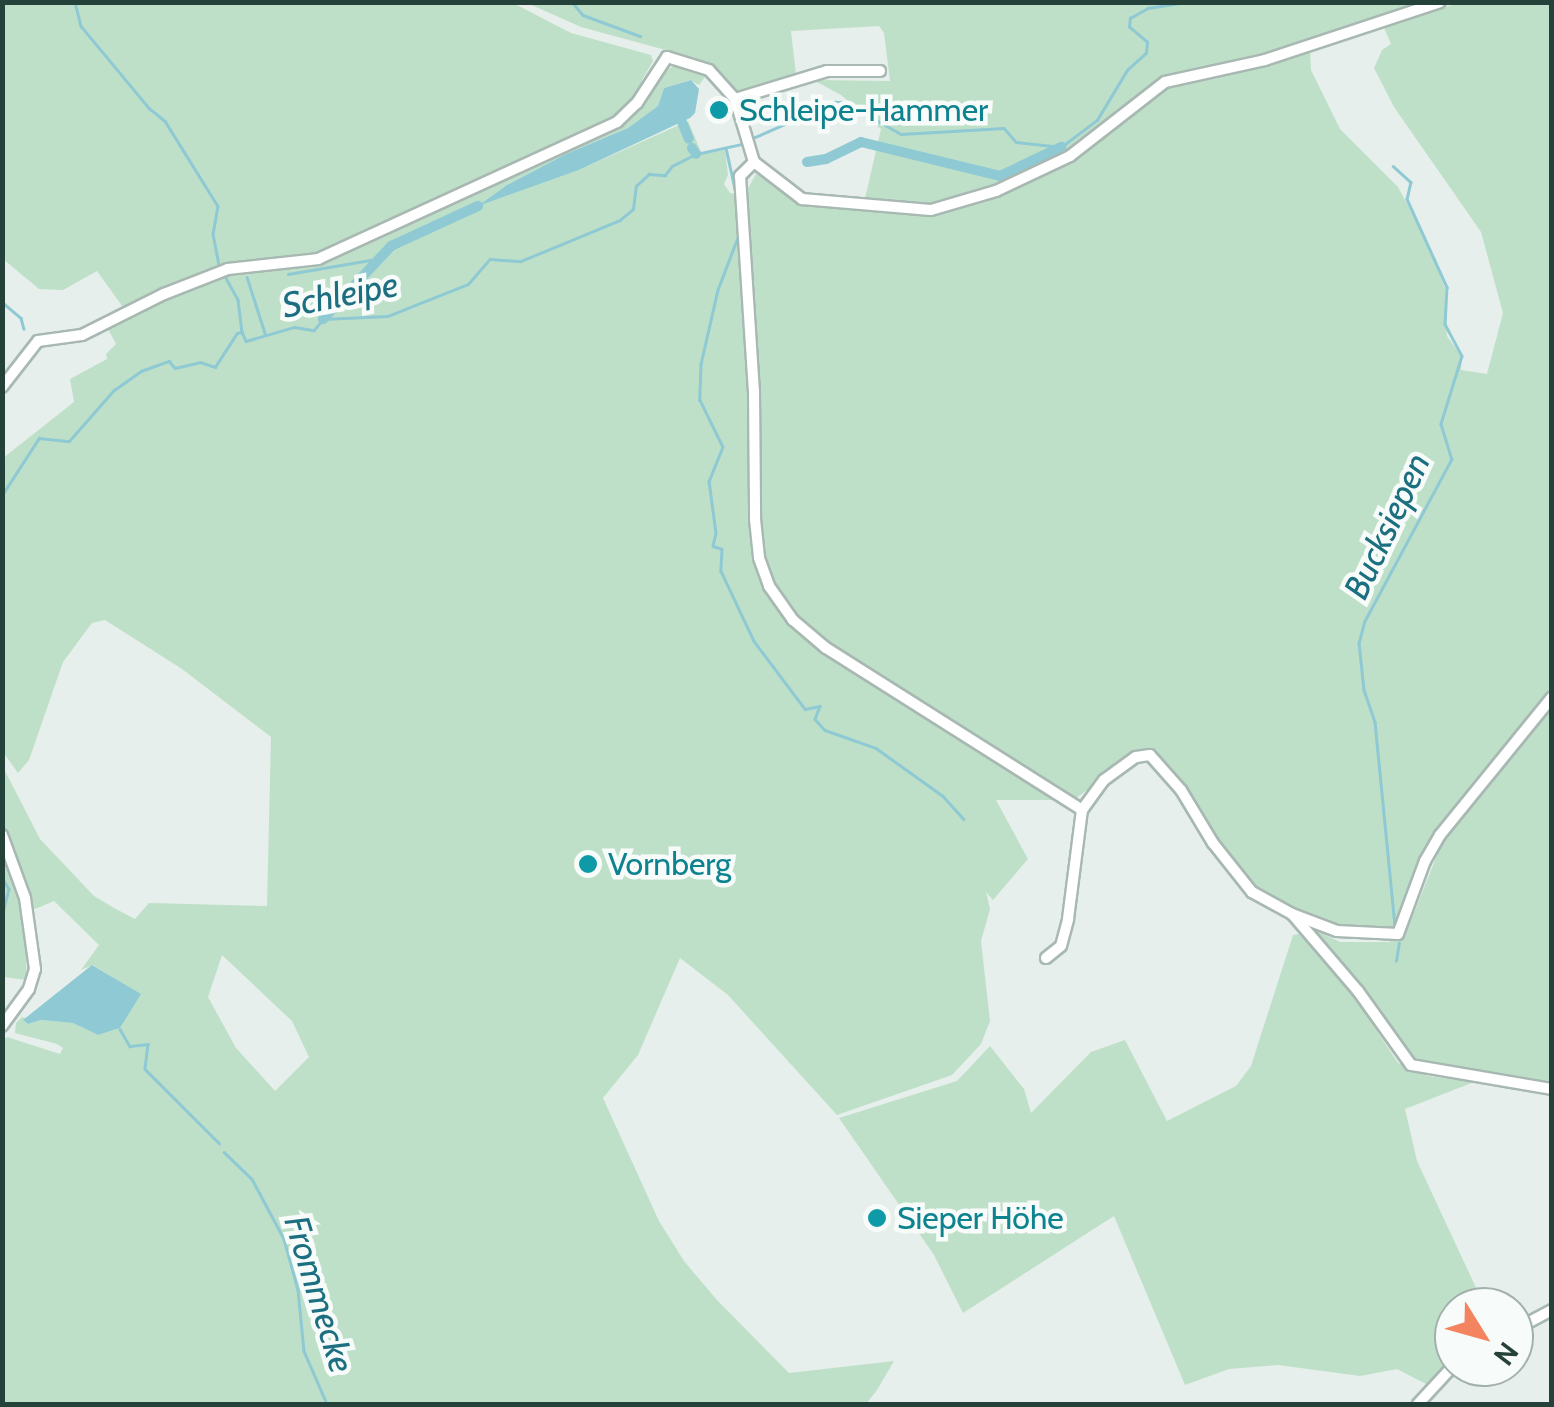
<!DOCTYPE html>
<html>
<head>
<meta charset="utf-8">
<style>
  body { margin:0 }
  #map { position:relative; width:1554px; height:1407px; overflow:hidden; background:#e6efeb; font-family:Cabin,sans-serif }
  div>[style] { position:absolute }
  .green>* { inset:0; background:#bfe0c8 }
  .water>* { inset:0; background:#8ec9d4 }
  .stream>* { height:2.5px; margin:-1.25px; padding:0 1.25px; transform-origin:1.25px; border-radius:1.25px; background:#8ec9d4 }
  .canal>* { height:10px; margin:-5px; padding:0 5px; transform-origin:5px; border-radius:5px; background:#8ec9d4 }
  .roads { filter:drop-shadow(2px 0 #a8b8b2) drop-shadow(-2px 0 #a8b8b2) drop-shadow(0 2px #a8b8b2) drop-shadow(0 -2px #a8b8b2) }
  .street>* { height:10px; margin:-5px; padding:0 5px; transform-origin:5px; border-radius:5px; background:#fff }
  .dots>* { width:28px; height:28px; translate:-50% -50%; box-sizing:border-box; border:5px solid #f7fbf9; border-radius:50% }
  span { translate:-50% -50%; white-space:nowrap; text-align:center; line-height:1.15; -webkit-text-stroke:9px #f7fbf9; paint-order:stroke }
  .culture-label { font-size:32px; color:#0d838f }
  .left { translate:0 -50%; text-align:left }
  .water-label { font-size:35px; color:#1c6f80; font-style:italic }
  .frame { position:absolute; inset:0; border:5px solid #24423a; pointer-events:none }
  .north { position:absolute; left:1434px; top:1287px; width:100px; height:100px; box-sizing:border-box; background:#f7fbf9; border:2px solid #a3b1ad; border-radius:50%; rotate:127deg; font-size:28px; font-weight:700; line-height:40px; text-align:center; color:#24423a }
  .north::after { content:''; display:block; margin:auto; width:35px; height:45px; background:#f4845f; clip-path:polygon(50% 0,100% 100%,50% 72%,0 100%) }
</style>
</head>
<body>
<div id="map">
  <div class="green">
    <i style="clip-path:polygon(2px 3px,513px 3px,571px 33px,651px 55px,653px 61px,642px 80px,646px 85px,615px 120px,547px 148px,481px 184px,316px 257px,227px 266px,125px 310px,97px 271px,63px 290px,39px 289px,3px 259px)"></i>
    <i style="clip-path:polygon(527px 3px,1436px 3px,1263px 57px,1163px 78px,1057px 161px,993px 190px,929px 207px,864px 203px,881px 129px,841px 95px,813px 80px,890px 81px,884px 33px,879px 26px,791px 31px,796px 75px,736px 93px,715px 70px,695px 58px,581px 27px)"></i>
    <i style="clip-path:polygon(evenodd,1460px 3px,1551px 3px,1551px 686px,1432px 840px,1396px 929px,1390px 933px,1368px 925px,1333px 927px,1254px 890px,1154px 751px,1140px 750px,1075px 799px,822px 643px,794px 621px,770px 584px,760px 559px,753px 292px,749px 292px,755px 521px,759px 570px,766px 586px,790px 622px,822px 650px,1059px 800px,996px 800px,1028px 859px,993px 900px,986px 892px,990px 909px,981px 941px,990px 1021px,981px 1044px,952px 1075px,837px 1115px,728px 995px,680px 958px,638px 1055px,603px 1098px,659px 1221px,684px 1261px,716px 1299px,789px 1373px,894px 1361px,877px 1390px,866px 1404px,3px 1404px,3px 1041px,7px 1037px,60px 1054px,63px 1048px,57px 1044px,15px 1033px,16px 1023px,22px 1017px,30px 1019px,24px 1020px,28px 1024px,41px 1020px,73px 1023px,98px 1035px,120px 1028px,140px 994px,93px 965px,81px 970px,99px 945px,54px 901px,35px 909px,26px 897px,3px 830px,2px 765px,40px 839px,94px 896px,114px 908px,135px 919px,149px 903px,267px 906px,271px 737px,182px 669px,105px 620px,92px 623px,63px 662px,29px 760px,18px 773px,3px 752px,3px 458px,74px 402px,70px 379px,107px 359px,106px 354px,116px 344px,107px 327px,164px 295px,229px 270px,320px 261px,485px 189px,617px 124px,638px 109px,666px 70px,674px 66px,687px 65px,707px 74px,699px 85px,690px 80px,664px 88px,658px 106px,628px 128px,566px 154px,507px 185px,482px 204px,579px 170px,688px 121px,702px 154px,725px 150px,728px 175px,724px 184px,730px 193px,740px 194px,752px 290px,747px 190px,756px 174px,808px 206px,908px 214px,961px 207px,1090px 148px,1159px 91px,1185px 80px,1310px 49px,1311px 70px,1340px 129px,1398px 187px,1424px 235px,1445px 288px,1447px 336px,1462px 357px,1461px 370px,1487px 374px,1503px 313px,1481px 232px,1394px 107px,1374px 68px,1382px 50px,1391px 44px,1384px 28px,1395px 20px,1460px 3px,222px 955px,292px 1021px,309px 1057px,275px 1091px,236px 1048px,208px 997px,222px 955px)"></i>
    <i style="clip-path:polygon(1551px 698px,1551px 1086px,1408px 1061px,1307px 926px,1340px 942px,1389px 942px,1406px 933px,1445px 835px)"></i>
    <i style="clip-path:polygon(2px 842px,27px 916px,26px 980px,3px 977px)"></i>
    <i style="clip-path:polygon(1299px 934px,1345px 983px,1398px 1063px,1428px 1076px,1474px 1082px,1405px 1109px,1417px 1161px,1485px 1307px,1454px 1307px,1454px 1358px,1426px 1384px,1397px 1369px,1360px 1376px,1278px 1365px,1229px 1369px,1185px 1385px,1114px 1216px,963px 1313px,934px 1255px,839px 1118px,957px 1081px,990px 1046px,1024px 1089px,1031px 1113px,1091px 1052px,1125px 1040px,1167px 1121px,1236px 1086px,1251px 1066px,1293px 935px)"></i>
  </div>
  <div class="water">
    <i style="clip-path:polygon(691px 80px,699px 89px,695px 113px,690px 118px,579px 170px,478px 206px,507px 185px,566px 154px,628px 128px,658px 106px,664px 88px)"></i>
    <i style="clip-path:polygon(92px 965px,141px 994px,120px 1028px,98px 1035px,73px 1023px,41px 1020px,28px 1024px,23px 1020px)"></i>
  </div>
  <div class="stream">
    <i style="left:75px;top:2px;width:25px;rotate:76deg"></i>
    <i style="left:81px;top:26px;width:107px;rotate:50.3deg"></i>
    <i style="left:149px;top:108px;width:21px;rotate:39deg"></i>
    <i style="left:165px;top:121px;width:100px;rotate:58.1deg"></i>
    <i style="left:218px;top:206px;width:28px;rotate:100deg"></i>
    <i style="left:213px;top:234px;width:33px;rotate:79deg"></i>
    <i style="left:572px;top:2px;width:17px;rotate:50deg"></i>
    <i style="left:583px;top:15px;width:61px;rotate:20.2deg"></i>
    <i style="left:753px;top:138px;width:90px;rotate:-23.7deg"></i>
    <i style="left:835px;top:102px;width:9px"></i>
    <i style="left:844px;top:102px;width:65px;rotate:29.3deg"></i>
    <i style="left:901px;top:134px;width:103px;rotate:-3.3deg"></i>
    <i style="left:1004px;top:128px;width:18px;rotate:49deg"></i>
    <i style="left:1016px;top:142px;width:45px;rotate:6.3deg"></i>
    <i style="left:1061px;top:147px;width:45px;rotate:-36.9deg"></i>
    <i style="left:1097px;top:120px;width:58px;rotate:-59deg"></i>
    <i style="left:1127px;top:70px;width:25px;rotate:-42deg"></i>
    <i style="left:1146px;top:53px;width:11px;rotate:-85deg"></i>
    <i style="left:1147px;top:42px;width:23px;rotate:-140deg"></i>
    <i style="left:1129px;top:27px;width:9px;rotate:-84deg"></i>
    <i style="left:1130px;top:18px;width:21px;rotate:-29deg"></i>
    <i style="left:1148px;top:8px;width:38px;rotate:-9deg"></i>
    <i style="left:726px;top:148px;width:46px;rotate:77.5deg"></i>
    <i style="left:1393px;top:166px;width:24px;rotate:42deg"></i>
    <i style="left:1411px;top:182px;width:17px;rotate:103deg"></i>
    <i style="left:1407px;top:199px;width:97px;rotate:65.6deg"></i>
    <i style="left:1447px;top:287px;width:37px;rotate:93deg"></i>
    <i style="left:1445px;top:324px;width:36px;rotate:62deg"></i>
    <i style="left:1462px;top:356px;width:71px;rotate:107.2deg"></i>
    <i style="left:1441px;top:424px;width:37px;rotate:73deg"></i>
    <i style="left:1452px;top:459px;width:184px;rotate:118.2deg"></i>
    <i style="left:1365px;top:621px;width:23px;rotate:105deg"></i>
    <i style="left:1359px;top:643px;width:47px;rotate:83.9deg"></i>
    <i style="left:1364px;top:690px;width:34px;rotate:71deg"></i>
    <i style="left:1375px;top:722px;width:205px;rotate:84.4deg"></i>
    <i style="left:739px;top:235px;width:59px;rotate:110.9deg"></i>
    <i style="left:718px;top:290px;width:76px;rotate:102.9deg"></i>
    <i style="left:701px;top:364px;width:36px;rotate:92deg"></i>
    <i style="left:700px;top:400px;width:52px;rotate:63.9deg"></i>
    <i style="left:723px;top:447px;width:37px;rotate:112deg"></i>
    <i style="left:709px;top:481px;width:52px;rotate:82.3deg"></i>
    <i style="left:716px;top:533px;width:13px;rotate:103deg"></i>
    <i style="left:713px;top:546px;width:9px;rotate:18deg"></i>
    <i style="left:722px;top:549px;width:22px;rotate:93deg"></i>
    <i style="left:721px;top:571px;width:77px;rotate:64.8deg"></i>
    <i style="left:754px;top:641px;width:85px;rotate:53.1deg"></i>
    <i style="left:805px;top:709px;width:15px;rotate:-11deg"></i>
    <i style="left:820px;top:706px;width:14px;rotate:111deg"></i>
    <i style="left:815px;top:719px;width:15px;rotate:48deg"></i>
    <i style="left:825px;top:730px;width:54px;rotate:19.4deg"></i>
    <i style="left:876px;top:748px;width:82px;rotate:35.6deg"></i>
    <i style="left:943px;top:796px;width:31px;rotate:48deg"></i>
    <i style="left:288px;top:274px;width:89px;rotate:-9.7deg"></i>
    <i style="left:247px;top:277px;width:59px;rotate:72.2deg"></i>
    <i style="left:226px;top:278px;width:25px;rotate:61deg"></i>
    <i style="left:238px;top:300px;width:32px;rotate:83deg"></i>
    <i style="left:2px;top:302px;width:25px;rotate:40deg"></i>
    <i style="left:21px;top:318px;width:11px;rotate:75deg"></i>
    <i style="left:2px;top:495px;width:68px;rotate:-57deg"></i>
    <i style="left:39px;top:438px;width:30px;rotate:6deg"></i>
    <i style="left:69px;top:441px;width:68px;rotate:-48.6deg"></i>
    <i style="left:114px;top:390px;width:33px;rotate:-35deg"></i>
    <i style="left:141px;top:371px;width:30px;rotate:-20deg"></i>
    <i style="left:169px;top:361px;width:9px;rotate:49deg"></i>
    <i style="left:175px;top:368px;width:26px;rotate:-13deg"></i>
    <i style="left:200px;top:362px;width:16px;rotate:18deg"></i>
    <i style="left:215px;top:367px;width:40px;rotate:-57.1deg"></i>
    <i style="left:237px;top:333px;width:5px;rotate:-11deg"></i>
    <i style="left:242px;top:332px;width:10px;rotate:66deg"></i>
    <i style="left:246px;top:341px;width:50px;rotate:-16.3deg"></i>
    <i style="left:294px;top:327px;width:20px;rotate:9deg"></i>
    <i style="left:314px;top:330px;width:14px;rotate:-51deg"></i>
    <i style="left:323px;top:319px;width:65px;rotate:-2.6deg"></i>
    <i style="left:388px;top:316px;width:86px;rotate:-21.8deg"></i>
    <i style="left:468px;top:284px;width:33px;rotate:-49deg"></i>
    <i style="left:490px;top:259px;width:31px;rotate:4deg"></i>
    <i style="left:521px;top:261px;width:107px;rotate:-22.5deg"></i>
    <i style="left:620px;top:220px;width:17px;rotate:-40deg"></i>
    <i style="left:633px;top:209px;width:23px;rotate:-83deg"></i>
    <i style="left:636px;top:186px;width:18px;rotate:-43deg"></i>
    <i style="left:649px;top:174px;width:16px;rotate:4deg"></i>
    <i style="left:665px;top:175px;width:11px;rotate:-52deg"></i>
    <i style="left:672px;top:166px;width:27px;rotate:-27deg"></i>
    <i style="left:696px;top:154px;width:47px;rotate:-12.3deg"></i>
    <i style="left:2px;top:877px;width:14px;rotate:60deg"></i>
    <i style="left:9px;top:889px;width:30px;rotate:104deg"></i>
    <i style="left:1396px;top:961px;width:18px;rotate:-81deg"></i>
    <i style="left:120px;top:1029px;width:20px;rotate:60deg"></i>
    <i style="left:130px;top:1046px;width:18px;rotate:-6deg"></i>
    <i style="left:148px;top:1044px;width:25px;rotate:97deg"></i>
    <i style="left:145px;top:1069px;width:105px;rotate:45deg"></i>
    <i style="left:224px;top:1152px;width:39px;rotate:44deg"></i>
    <i style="left:252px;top:1179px;width:68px;rotate:61.9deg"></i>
    <i style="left:284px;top:1239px;width:53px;rotate:74.6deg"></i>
    <i style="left:298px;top:1290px;width:61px;rotate:84.4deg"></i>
    <i style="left:304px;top:1351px;width:58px;rotate:66.5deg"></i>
  </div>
  <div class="canal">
    <i style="left:682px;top:122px;width:18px;rotate:68deg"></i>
    <i style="left:692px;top:148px;width:7px;rotate:56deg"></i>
    <i style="left:807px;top:162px;width:19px;rotate:-9deg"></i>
    <i style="left:826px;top:159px;width:39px;rotate:-26deg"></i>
    <i style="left:861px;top:142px;width:143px;rotate:13.7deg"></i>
    <i style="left:1000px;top:176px;width:68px;rotate:-25.4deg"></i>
    <i style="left:323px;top:319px;width:100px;rotate:-47deg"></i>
    <i style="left:391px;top:246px;width:96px;rotate:-24.7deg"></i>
  </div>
  <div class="roads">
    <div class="street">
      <i style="left:735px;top:99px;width:96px;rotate:-16.9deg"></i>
      <i style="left:827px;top:71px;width:53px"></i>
      <i style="left:754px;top:162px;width:20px;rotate:135deg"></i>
      <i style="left:740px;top:176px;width:216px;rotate:86.3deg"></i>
      <i style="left:754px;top:392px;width:127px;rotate:89.5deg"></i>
      <i style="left:755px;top:519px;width:39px;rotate:84deg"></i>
      <i style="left:759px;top:558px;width:30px;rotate:70deg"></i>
      <i style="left:769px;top:586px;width:42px;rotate:54.8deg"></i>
      <i style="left:793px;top:620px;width:43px;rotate:40.3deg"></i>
      <i style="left:826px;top:648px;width:303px;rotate:32.3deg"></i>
      <i style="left:2px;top:387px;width:58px;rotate:-52deg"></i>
      <i style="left:38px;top:341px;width:44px;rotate:-7.8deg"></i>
      <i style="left:82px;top:335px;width:92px;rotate:-26.6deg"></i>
      <i style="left:164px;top:294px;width:69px;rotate:-21.3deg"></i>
      <i style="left:228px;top:269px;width:91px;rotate:-6.3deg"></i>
      <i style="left:318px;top:259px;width:329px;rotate:-24.6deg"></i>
      <i style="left:617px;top:122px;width:28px;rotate:-44deg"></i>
      <i style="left:637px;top:103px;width:55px;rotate:-56.9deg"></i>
      <i style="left:667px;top:57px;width:44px;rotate:17.2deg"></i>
      <i style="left:709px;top:70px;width:39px;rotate:48deg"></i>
      <i style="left:735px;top:99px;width:66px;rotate:73.2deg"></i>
      <i style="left:754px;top:162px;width:61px;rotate:37.6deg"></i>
      <i style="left:802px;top:199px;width:129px;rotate:4.9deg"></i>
      <i style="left:931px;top:210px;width:68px;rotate:-16.3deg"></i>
      <i style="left:996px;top:191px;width:82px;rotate:-25.3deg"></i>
      <i style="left:1070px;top:156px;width:120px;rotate:-37.9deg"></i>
      <i style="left:1165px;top:82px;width:102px;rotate:-12.4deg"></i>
      <i style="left:1265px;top:60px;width:184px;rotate:-18.3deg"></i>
      <i style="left:2px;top:835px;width:67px;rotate:69.9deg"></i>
      <i style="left:25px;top:898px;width:72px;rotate:82deg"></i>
      <i style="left:35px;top:969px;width:21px;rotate:107deg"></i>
      <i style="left:29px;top:989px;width:46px;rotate:126.1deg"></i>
      <i style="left:1293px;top:915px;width:100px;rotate:49.5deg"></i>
      <i style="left:1358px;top:991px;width:91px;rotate:54.4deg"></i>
      <i style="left:1411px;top:1065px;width:143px;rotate:9.7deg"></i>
      <i style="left:1046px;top:958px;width:19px;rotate:-39deg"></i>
      <i style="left:1061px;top:946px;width:28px;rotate:-75deg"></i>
      <i style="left:1068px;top:919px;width:110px;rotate:-82.7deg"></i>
      <i style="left:1082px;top:810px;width:37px;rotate:-54deg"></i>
      <i style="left:1104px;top:780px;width:39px;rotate:-36deg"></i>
      <i style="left:1136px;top:757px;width:14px;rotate:-8deg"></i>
      <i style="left:1150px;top:755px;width:47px;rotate:48.5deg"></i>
      <i style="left:1181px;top:790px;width:62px;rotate:58.9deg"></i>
      <i style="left:1213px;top:843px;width:63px;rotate:51.5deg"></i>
      <i style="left:1252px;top:892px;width:46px;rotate:28.8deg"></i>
      <i style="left:1292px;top:914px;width:48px;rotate:20.7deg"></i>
      <i style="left:1337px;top:931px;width:61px;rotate:2.8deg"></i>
      <i style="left:1398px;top:934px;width:78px;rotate:-69.7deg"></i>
      <i style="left:1425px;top:861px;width:30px;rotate:-60deg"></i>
      <i style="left:1440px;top:835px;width:178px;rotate:-50.9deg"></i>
      <i style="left:1514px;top:1330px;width:43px;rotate:-27.8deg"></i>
      <i style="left:1418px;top:1404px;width:53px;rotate:-47.3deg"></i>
    </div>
  </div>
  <div class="dots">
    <i style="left:719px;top:110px;background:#0f9aa8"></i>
    <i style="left:588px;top:864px;background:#0f9aa8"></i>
    <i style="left:877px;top:1218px;background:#0f9aa8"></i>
  </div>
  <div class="culture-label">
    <span class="left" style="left:739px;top:110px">Schleipe-Hammer</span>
    <span class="left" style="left:608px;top:864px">Vornberg</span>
    <span class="left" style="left:897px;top:1218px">Sieper Höhe</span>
  </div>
  <div class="water-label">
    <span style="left:340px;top:295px;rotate:-11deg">Schleipe</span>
    <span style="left:1387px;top:526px;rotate:-65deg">Bucksiepen</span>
    <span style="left:319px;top:1294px;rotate:73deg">Frommecke</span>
  </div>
  <div class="frame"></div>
  <div class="north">N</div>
</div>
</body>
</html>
